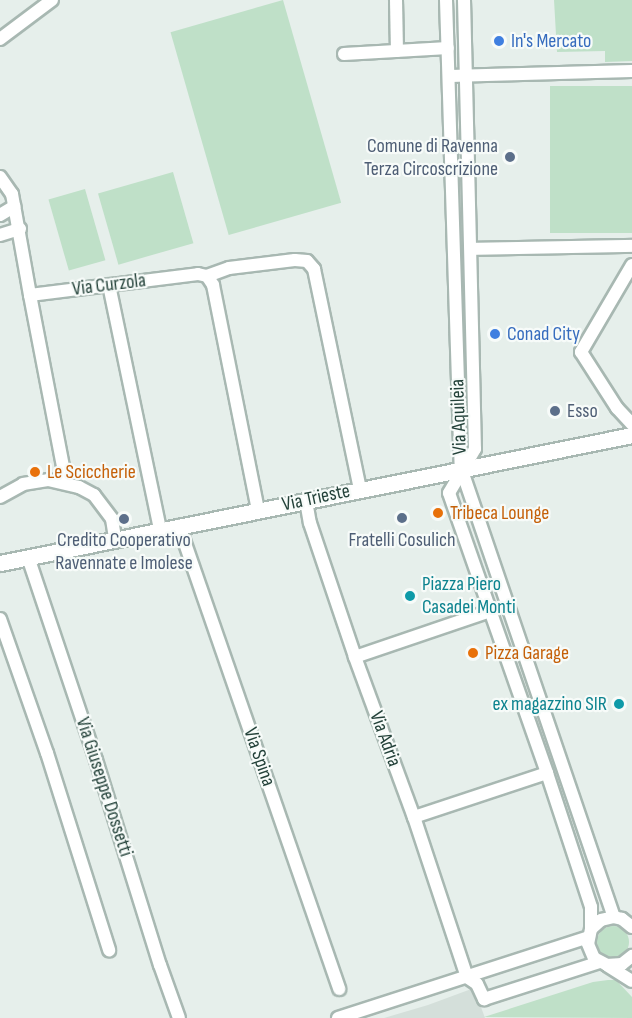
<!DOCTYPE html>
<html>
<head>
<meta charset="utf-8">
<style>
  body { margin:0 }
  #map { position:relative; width:632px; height:1018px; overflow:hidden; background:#e6efeb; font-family:"Sofia Sans Condensed",sans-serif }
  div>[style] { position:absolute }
  .built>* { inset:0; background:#d4dfda }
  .green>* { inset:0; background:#bfe0c8; transform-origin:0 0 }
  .round { border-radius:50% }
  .roads { filter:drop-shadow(2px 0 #a8b8b2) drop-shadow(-2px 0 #a8b8b2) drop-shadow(0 2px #a8b8b2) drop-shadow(0 -2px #a8b8b2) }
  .minor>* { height:12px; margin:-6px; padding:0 6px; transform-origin:6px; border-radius:6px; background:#fff }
  .tertiary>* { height:15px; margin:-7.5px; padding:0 7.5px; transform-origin:7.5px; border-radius:7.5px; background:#fff }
  .dots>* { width:16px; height:16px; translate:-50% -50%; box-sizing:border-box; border:3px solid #f7fbf9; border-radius:50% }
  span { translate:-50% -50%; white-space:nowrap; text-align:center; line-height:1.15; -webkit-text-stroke:4.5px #f7fbf9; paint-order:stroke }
  .shop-label { font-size:20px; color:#366cbe }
  .left { translate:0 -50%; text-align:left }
  .service-label { font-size:20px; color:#4e5e75 }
  .right { translate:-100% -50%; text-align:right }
  .street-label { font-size:20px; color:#24423a }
  .food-label { font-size:20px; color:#c56008 }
  .culture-label { font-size:20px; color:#0d838f }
</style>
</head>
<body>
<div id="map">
  <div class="built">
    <i style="clip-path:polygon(474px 988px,485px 1018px,384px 1018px,428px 1005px)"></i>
  </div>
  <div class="green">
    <i style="left:283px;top:0;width:211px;height:117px;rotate:74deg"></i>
    <i style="clip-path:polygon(554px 0,632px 0,632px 61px,605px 62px,605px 51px,557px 52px)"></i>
    <i style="left:632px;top:86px;width:147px;height:82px;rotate:90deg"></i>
    <i style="left:173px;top:172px;width:74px;height:78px;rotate:74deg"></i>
    <i style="left:85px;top:189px;width:74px;height:38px;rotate:74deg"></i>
    <i class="round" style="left:597px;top:926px;width:32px;height:32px"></i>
    <i style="clip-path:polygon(608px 980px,616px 980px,632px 997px,632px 1018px,484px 1017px,593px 982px)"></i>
  </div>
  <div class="roads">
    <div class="minor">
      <i style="left:396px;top:0;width:51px;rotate:88.9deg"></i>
      <i style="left:446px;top:0;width:468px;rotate:88.2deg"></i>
      <i style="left:461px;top:468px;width:474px;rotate:71.2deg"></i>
      <i style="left:464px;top:0;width:449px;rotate:88.6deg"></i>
      <i style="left:475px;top:449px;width:51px;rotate:120.6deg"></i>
      <i style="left:449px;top:493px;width:297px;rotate:70.7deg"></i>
      <i style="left:547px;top:773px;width:141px;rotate:71.8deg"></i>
      <i style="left:591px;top:907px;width:22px;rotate:90deg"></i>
      <i style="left:0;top:39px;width:65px;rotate:-36.9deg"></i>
      <i style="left:344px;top:54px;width:104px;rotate:-3.3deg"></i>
      <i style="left:450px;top:76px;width:182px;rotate:-1.6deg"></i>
      <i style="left:0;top:177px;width:21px;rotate:55deg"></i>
      <i style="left:12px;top:194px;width:103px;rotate:79.9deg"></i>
      <i style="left:30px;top:295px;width:169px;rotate:-7.1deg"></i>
      <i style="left:198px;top:274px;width:9px;rotate:13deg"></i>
      <i style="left:207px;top:276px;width:23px;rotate:-20deg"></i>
      <i style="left:229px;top:268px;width:66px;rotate:-6.9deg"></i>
      <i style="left:295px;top:260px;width:12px;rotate:5deg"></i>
      <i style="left:307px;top:261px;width:11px;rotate:49deg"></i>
      <i style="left:314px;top:269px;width:225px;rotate:78.2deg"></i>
      <i style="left:0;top:215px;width:17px;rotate:-31deg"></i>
      <i style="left:0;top:235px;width:21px;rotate:-17deg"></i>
      <i style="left:471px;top:249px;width:161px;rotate:-1.1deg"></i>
      <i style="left:632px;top:265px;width:101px;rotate:120.4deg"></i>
      <i style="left:581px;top:352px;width:67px;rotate:57.3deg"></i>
      <i style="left:617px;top:408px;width:22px;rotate:47deg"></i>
      <i style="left:207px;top:276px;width:11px;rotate:56deg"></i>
      <i style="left:213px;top:285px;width:229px;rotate:78.7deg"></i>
      <i style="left:109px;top:285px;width:249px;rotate:78.2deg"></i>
      <i style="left:30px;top:295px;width:190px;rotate:79.1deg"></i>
      <i style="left:0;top:497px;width:26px;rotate:-29deg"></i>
      <i style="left:23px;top:484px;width:25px;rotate:-9deg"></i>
      <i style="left:48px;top:480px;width:32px;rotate:13deg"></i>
      <i style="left:79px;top:487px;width:17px;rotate:28deg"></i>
      <i style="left:94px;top:495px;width:30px;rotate:53deg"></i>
      <i style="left:112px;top:519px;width:19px;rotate:81deg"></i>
      <i style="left:306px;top:501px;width:22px;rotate:80deg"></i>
      <i style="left:310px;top:523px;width:141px;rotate:71.4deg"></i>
      <i style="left:355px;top:657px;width:171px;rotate:69.8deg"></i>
      <i style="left:414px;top:817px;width:169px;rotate:71.7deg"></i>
      <i style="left:179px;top:526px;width:490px;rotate:70.9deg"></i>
      <i style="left:28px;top:557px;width:214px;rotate:71.5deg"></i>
      <i style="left:96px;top:760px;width:215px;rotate:72.7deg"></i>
      <i style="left:160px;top:965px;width:56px;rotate:70.3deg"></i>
      <i style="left:0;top:619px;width:142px;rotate:70.7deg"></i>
      <i style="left:47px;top:753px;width:207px;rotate:72.5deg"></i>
      <i style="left:355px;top:657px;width:143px;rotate:-18.8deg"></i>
      <i style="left:414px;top:817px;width:140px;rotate:-18.3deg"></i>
      <i style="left:632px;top:927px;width:13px;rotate:-141deg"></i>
      <i style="left:622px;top:919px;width:8px;rotate:-166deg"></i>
      <i style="left:614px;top:917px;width:13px;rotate:167deg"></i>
      <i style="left:601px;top:920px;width:13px;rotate:138deg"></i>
      <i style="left:591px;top:929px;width:15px;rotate:101deg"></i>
      <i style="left:588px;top:944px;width:15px;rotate:67deg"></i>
      <i style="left:594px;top:958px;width:15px;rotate:28deg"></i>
      <i style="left:607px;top:965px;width:15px;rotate:-4deg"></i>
      <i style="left:622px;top:964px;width:13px;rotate:-39deg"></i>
      <i style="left:608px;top:966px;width:28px;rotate:32deg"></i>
      <i style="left:467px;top:977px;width:12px;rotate:35deg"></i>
      <i style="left:477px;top:984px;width:17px;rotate:65deg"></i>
      <i style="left:484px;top:999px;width:122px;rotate:-17.7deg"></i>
      <i style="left:338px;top:1018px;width:264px;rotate:-17.9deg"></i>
    </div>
    <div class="tertiary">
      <i style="left:0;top:563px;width:645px;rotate:-11.45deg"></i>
    </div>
  </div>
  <div class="dots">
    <i style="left:499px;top:41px;background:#3f7fe0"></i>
    <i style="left:510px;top:157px;background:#5c6f8a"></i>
    <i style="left:495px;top:334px;background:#3f7fe0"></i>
    <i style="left:555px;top:411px;background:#5c6f8a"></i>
    <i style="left:35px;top:472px;background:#e8710a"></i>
    <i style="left:438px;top:513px;background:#e8710a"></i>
    <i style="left:402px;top:518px;background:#5c6f8a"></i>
    <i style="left:124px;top:519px;background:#5c6f8a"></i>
    <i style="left:410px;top:596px;background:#0f9aa8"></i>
    <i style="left:473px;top:653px;background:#e8710a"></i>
    <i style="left:619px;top:704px;background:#0f9aa8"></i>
  </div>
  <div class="shop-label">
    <span class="left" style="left:511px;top:41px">In's Mercato</span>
    <span class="left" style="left:507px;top:334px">Conad City</span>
  </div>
  <div class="service-label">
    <span class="right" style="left:498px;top:158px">Comune di Ravenna<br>Terza Circoscrizione</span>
    <span class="left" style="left:567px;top:411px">Esso</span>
    <span style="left:124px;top:552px">Credito Cooperativo<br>Ravennate e Imolese</span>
    <span style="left:402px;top:540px">Fratelli Cosulich</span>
  </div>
  <div class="street-label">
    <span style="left:109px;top:285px;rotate:-7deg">Via Curzola</span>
    <span style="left:459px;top:417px;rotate:-92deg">Via Aquileia</span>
    <span style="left:316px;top:498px;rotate:-12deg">Via Trieste</span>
    <span style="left:385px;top:739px;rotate:70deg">Via Adria</span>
    <span style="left:259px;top:757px;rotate:71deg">Via Spina</span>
    <span style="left:104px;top:787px;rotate:72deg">Via Giuseppe Dossetti</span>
  </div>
  <div class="food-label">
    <span class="left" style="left:47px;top:472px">Le Sciccherie</span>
    <span class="left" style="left:450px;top:513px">Tribeca Lounge</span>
    <span class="left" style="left:485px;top:653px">Pizza Garage</span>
  </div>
  <div class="culture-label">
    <span class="left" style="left:422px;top:596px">Piazza Piero<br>Casadei Monti</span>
    <span class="right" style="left:607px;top:704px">ex magazzino SIR</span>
  </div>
</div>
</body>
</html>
